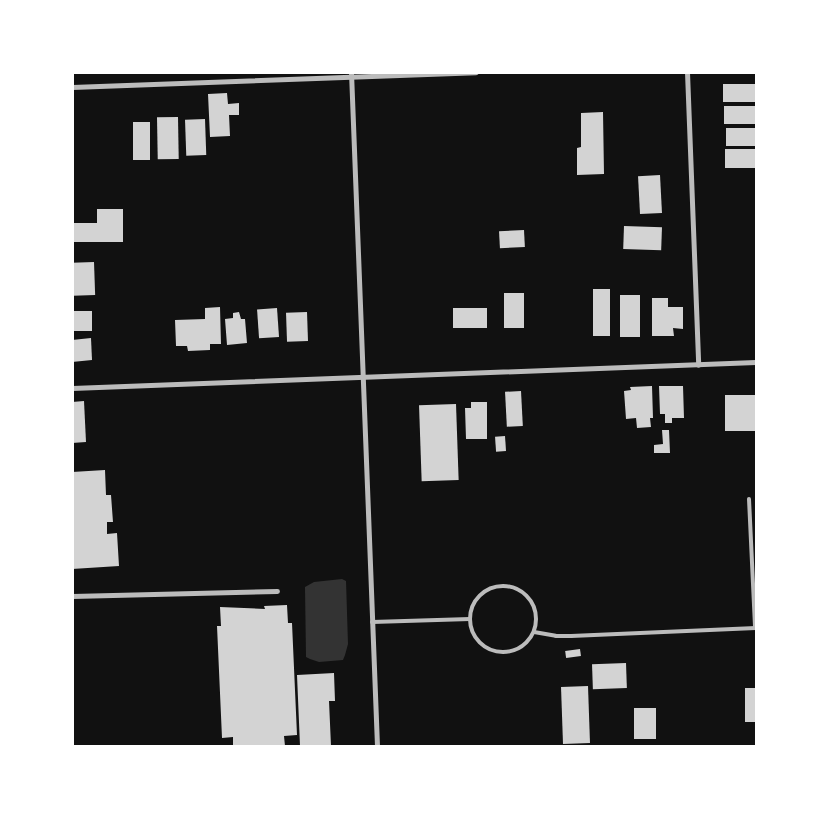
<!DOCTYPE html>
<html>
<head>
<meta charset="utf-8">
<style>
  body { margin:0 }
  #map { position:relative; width:829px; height:819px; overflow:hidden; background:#111; font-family:Helvetica,sans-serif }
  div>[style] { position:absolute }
  .water>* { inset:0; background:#333 }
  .building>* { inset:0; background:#d3d3d3; transform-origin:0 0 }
  .service>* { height:4px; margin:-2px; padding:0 2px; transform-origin:2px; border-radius:2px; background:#bcbcbc }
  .service>.ring { margin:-2px; padding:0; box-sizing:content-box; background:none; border:4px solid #bcbcbc; border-radius:50% }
  .minor>* { height:5px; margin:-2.5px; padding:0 2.5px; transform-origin:2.5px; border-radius:2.5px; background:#bcbcbc }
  span { translate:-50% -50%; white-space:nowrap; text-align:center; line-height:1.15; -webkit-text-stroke:4px #fff; paint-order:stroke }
  .frame { position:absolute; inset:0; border:74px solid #fff; pointer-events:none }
</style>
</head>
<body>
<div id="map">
  <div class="water">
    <i style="clip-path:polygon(342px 579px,346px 581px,348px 644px,345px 655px,343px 660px,319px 662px,310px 659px,306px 657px,305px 587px,314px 582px)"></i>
  </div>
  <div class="building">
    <i style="left:756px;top:84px;width:18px;height:33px;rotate:90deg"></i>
    <i style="clip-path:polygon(227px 93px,228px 104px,239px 103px,239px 115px,229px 115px,230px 136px,210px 137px,208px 94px)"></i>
    <i style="left:756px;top:106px;width:18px;height:32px;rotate:90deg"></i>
    <i style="clip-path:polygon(603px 112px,604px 174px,577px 175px,577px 148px,581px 147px,581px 113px)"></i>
    <i style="left:178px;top:117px;width:42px;height:21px;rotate:89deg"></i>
    <i style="left:205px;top:119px;width:36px;height:20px;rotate:88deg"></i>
    <i style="left:133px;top:122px;width:17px;height:38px"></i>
    <i style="left:756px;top:128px;width:18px;height:30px;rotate:90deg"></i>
    <i style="left:756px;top:149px;width:19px;height:31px;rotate:90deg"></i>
    <i style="left:660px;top:175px;width:38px;height:22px;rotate:87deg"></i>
    <i style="clip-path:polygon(97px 209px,123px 209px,123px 242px,72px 242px,72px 223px,97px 223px)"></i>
    <i style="left:624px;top:226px;width:38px;height:23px;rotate:2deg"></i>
    <i style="left:524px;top:230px;width:17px;height:25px;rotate:87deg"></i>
    <i style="left:94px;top:262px;width:33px;height:22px;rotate:88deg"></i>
    <i style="left:593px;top:289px;width:17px;height:47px"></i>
    <i style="left:524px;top:293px;width:35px;height:20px;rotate:90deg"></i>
    <i style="left:620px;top:295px;width:20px;height:42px"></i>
    <i style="clip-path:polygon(652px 298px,668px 298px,668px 307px,683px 307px,683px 329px,673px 328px,674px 336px,652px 336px)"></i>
    <i style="clip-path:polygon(220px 307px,221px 344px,210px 344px,210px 350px,188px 351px,187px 346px,176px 346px,175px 320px,205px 319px,205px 308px)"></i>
    <i style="left:277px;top:308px;width:29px;height:20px;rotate:86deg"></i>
    <i style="left:487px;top:308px;width:20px;height:34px;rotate:90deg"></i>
    <i style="left:73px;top:311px;width:19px;height:20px"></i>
    <i style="clip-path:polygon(239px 312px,241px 319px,245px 319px,247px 343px,227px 345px,225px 319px,233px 318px,233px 313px)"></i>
    <i style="left:307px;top:312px;width:29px;height:21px;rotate:88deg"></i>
    <i style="clip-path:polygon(91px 338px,92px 360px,72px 362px,72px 340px)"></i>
    <i style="clip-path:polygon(652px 386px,653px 418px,650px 418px,651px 427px,637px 428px,636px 418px,626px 419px,624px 391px,631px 390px,630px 387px)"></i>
    <i style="clip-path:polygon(659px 386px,683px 386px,684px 418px,672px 418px,672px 423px,665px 423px,665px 414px,660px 414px)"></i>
    <i style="left:521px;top:391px;width:35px;height:16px;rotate:87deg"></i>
    <i style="left:756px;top:395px;width:36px;height:31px;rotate:90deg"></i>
    <i style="clip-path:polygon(84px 401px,86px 442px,72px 443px,72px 402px)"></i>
    <i style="clip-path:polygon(471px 402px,487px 402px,487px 439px,466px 439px,465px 408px,471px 408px)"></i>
    <i style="left:456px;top:404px;width:76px;height:37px;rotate:88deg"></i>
    <i style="clip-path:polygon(662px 430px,669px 430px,670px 453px,654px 453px,654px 445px,663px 444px)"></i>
    <i style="left:505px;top:436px;width:15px;height:10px;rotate:86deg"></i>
    <i style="clip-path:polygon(105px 470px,106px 495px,111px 495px,113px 522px,107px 522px,107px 534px,117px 533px,119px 566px,72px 569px,72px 472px)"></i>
    <i style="clip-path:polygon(287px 605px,288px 623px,292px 623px,297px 735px,284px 736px,285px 746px,233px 746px,233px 737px,222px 738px,217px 626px,221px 626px,220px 607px,265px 609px,264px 606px)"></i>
    <i style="left:580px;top:649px;width:7px;height:15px;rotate:82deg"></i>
    <i style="left:626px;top:663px;width:25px;height:34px;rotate:88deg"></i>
    <i style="clip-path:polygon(334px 673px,335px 701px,329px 701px,331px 746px,300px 746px,297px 675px)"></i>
    <i style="left:588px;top:686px;width:57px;height:27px;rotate:88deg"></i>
    <i style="left:756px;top:688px;width:34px;height:11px;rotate:90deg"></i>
    <i style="left:634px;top:708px;width:22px;height:31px"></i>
  </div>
  <div class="service">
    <i style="left:749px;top:499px;width:129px;rotate:87.3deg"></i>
    <i class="ring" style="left:470px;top:586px;width:62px;height:62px"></i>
    <i style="left:372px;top:622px;width:98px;rotate:-1.8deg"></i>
    <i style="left:534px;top:632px;width:22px;rotate:10deg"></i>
    <i style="left:556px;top:636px;width:15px"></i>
    <i style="left:571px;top:636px;width:185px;rotate:-2.5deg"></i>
  </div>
  <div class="minor">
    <i style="left:351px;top:72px;width:675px;rotate:87.79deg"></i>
    <i style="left:687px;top:72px;width:293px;rotate:87.8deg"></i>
    <i style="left:72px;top:87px;width:404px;rotate:-2.1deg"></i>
    <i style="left:72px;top:388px;width:684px;rotate:-2.18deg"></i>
    <i style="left:72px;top:596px;width:205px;rotate:-1.4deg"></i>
  </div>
  <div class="frame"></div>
</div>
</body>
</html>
